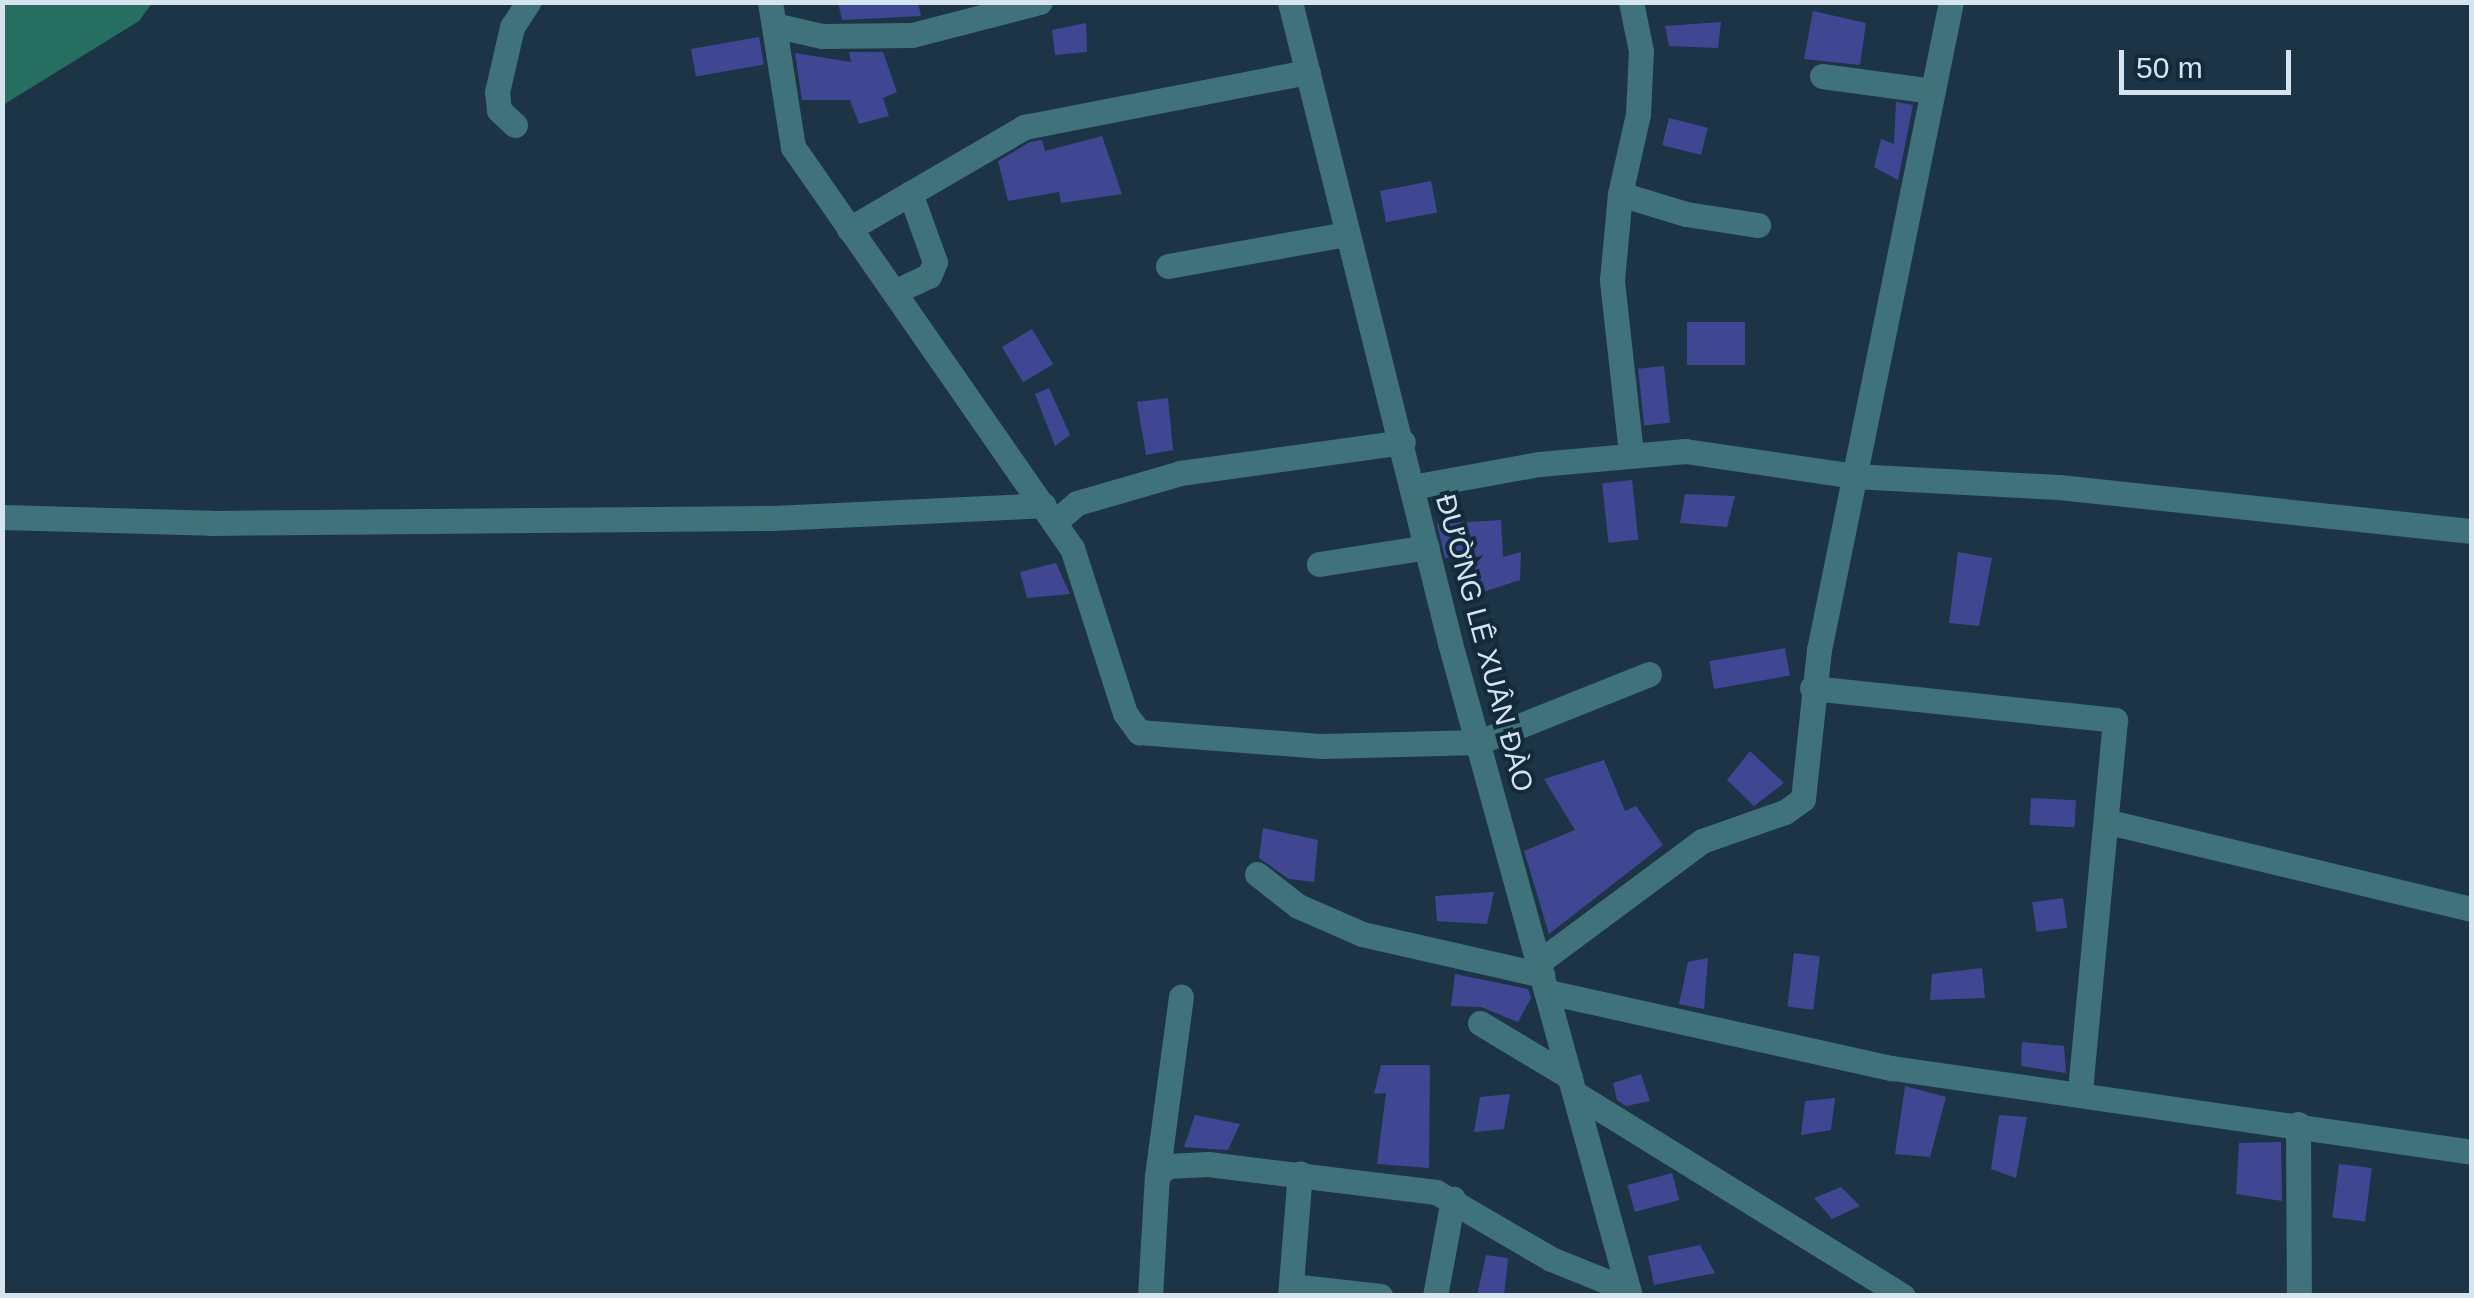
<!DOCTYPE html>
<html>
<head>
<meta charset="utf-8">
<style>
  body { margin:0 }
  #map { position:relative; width:2474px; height:1298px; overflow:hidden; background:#1c3446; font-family:Helvetica,sans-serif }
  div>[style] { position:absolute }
  .water>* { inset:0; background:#266e60 }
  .building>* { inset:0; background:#3f4793; transform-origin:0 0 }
  .minor>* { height:25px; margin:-12.5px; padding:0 12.5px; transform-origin:12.5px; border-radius:12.5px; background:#40727b }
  span { translate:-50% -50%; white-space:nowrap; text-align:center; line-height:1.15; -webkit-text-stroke:8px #122a3b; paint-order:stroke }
  .street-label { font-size:28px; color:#d6e4ef }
  .frame { position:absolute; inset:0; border:5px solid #d6e4ef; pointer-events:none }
  .scale { position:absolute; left:2119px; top:50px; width:172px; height:45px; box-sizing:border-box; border:5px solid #d6e4ef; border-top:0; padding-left:12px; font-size:30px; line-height:35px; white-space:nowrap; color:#d6e4ef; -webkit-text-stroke:8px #122a3b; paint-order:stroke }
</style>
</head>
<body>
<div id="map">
  <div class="water">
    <i style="clip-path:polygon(3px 2px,152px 2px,152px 3px,139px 21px,3px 105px)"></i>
  </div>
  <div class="building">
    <i style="clip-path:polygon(838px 2px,918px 2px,921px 16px,842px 20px)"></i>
    <i style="clip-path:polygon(1813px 11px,1866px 23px,1860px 65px,1804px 59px)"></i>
    <i style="clip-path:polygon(1721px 22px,1718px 48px,1669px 46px,1665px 26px)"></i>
    <i style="clip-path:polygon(1086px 23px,1087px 52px,1055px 55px,1052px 30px)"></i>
    <i style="left:759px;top:37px;width:28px;height:69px;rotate:80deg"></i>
    <i style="clip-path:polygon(849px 52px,883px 52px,897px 92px,883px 98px,889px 116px,859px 124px,850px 100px,802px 100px,795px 53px,851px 62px)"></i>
    <i style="clip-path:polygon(1896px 102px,1913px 105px,1898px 180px,1874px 167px,1881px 139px,1894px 144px)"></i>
    <i style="left:1669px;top:118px;width:40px;height:28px;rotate:14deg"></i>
    <i style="clip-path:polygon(1102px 136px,1122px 194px,1061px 203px,1059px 192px,1008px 201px,998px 161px,1030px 142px,1042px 140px,1045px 151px)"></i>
    <i style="left:1431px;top:181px;width:32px;height:52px;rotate:79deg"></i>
    <i style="left:1687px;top:322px;width:58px;height:43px"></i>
    <i style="left:1032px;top:329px;width:41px;height:35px;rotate:59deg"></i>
    <i style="left:1664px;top:366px;width:57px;height:26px;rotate:84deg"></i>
    <i style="clip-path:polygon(1049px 388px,1070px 435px,1055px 446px,1035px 394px)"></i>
    <i style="clip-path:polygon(1168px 398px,1173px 450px,1146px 455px,1137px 402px)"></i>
    <i style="left:1632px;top:480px;width:60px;height:30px;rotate:84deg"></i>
    <i style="clip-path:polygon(1685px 494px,1735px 496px,1727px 527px,1680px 523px)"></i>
    <i style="clip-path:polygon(1501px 520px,1503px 557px,1521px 552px,1520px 580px,1483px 592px,1470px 555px,1445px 558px,1437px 524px)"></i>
    <i style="clip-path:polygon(1958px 552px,1992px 558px,1979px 626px,1949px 623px)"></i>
    <i style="clip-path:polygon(1056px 563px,1070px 594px,1027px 598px,1020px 572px)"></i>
    <i style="left:1785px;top:648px;width:28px;height:77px;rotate:80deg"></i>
    <i style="clip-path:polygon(1750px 751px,1784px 783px,1754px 806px,1727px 780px)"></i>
    <i style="clip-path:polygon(1604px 760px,1625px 811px,1636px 806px,1663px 845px,1549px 934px,1524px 851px,1575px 830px,1544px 779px)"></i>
    <i style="left:2031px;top:798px;width:45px;height:27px;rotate:3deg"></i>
    <i style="clip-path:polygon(1263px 828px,1318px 840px,1314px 882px,1289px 879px,1259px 858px)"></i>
    <i style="clip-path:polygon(1494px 892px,1487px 924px,1437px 921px,1435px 896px)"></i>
    <i style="left:2063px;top:898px;width:30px;height:31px;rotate:82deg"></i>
    <i style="left:1794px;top:953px;width:26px;height:54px;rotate:7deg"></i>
    <i style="clip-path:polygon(1708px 958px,1704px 1009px,1679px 1004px,1688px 962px)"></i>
    <i style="clip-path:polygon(1982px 968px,1985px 998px,1930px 1000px,1932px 974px)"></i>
    <i style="clip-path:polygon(1455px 974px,1528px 989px,1531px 998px,1518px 1022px,1481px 1007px,1451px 1006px)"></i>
    <i style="clip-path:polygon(2022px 1042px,2064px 1046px,2066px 1073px,2021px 1066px)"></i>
    <i style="clip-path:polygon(1381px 1065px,1430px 1065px,1429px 1168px,1377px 1164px,1386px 1093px,1374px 1094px)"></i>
    <i style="clip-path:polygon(1641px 1074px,1650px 1101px,1626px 1106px,1617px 1100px,1613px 1083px)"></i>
    <i style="clip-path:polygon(1905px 1086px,1946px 1097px,1930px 1157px,1895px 1154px)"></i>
    <i style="clip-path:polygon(1510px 1094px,1504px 1129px,1474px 1132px,1480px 1097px)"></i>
    <i style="clip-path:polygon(1835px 1098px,1831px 1130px,1801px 1135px,1805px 1101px)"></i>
    <i style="clip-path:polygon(1195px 1115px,1240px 1124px,1228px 1150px,1184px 1147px)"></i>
    <i style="clip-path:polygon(1999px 1115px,2027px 1117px,2016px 1178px,1991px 1169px)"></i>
    <i style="clip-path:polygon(2281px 1142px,2282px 1201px,2236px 1194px,2239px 1143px)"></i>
    <i style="left:2339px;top:1164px;width:33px;height:54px;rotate:7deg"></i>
    <i style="left:1672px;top:1173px;width:28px;height:46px;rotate:75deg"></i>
    <i style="clip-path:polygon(1841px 1187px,1860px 1206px,1832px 1219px,1814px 1198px)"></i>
    <i style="clip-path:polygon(1700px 1245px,1715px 1273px,1654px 1285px,1648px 1256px)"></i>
    <i style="clip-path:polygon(1486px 1255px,1508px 1258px,1504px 1296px,1477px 1296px)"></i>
  </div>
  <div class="minor">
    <i style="left:770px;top:2px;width:147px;rotate:81deg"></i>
    <i style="left:793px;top:147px;width:489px;rotate:55.2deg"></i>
    <i style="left:1072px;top:548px;width:173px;rotate:72.2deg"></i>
    <i style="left:1125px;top:713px;width:24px;rotate:54deg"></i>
    <i style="left:1139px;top:732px;width:184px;rotate:4.4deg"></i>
    <i style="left:1322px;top:746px;width:157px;rotate:-1.5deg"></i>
    <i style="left:1479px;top:742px;width:183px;rotate:-21.8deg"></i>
    <i style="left:1290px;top:2px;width:661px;rotate:75.98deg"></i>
    <i style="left:1450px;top:643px;width:677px;rotate:74.59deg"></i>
    <i style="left:778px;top:26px;width:45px;rotate:12.8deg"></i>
    <i style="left:822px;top:36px;width:90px;rotate:-0.6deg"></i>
    <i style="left:912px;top:35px;width:132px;rotate:-14.5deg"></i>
    <i style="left:1822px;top:76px;width:112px;rotate:7.7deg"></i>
    <i style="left:515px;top:125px;width:22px;rotate:-137deg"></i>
    <i style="left:499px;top:110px;width:18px;rotate:-96deg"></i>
    <i style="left:497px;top:92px;width:67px;rotate:-77deg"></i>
    <i style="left:512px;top:27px;width:30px;rotate:-57deg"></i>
    <i style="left:1620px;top:194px;width:69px;rotate:16.9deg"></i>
    <i style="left:1686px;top:214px;width:73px;rotate:8.7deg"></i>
    <i style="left:849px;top:229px;width:203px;rotate:-30.2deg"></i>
    <i style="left:1024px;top:127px;width:289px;rotate:-11deg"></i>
    <i style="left:1168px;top:266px;width:181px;rotate:-10.2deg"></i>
    <i style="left:894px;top:292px;width:38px;rotate:-25deg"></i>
    <i style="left:929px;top:276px;width:15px;rotate:-67deg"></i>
    <i style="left:935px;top:262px;width:73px;rotate:-109.9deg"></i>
    <i style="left:1631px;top:453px;width:174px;rotate:-96.3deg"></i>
    <i style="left:1612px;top:280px;width:86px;rotate:-84.7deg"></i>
    <i style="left:1620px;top:194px;width:82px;rotate:-77.3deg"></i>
    <i style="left:1638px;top:114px;width:63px;rotate:-87.3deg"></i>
    <i style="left:1641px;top:51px;width:50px;rotate:-101.5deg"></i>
    <i style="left:1412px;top:487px;width:129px;rotate:-10.3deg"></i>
    <i style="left:1539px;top:464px;width:147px;rotate:-5.1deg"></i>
    <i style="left:1685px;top:451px;width:171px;rotate:8.4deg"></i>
    <i style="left:1854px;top:476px;width:205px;rotate:3.1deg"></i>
    <i style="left:2059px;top:487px;width:415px;rotate:6.1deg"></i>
    <i style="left:2px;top:517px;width:209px;rotate:1.6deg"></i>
    <i style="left:211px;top:523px;width:562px;rotate:-0.51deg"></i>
    <i style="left:773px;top:518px;width:271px;rotate:-2.7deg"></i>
    <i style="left:1055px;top:522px;width:29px;rotate:-41deg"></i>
    <i style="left:1077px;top:503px;width:107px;rotate:-16.2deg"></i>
    <i style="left:1180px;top:473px;width:225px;rotate:-7.9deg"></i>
    <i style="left:1319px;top:564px;width:109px;rotate:-8.9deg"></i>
    <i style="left:1812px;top:688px;width:305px;rotate:6deg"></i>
    <i style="left:2115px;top:720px;width:375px;rotate:95.4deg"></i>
    <i style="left:2109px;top:822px;width:373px;rotate:13.5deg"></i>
    <i style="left:1257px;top:874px;width:52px;rotate:38deg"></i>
    <i style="left:1298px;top:906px;width:70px;rotate:23.6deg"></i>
    <i style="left:1362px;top:934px;width:185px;rotate:12.8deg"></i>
    <i style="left:1539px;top:962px;width:203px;rotate:-36.6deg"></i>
    <i style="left:1702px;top:841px;width:88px;rotate:-19.3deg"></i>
    <i style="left:1785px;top:812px;width:22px;rotate:-36deg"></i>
    <i style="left:1803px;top:799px;width:150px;rotate:-83.9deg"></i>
    <i style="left:1819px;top:650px;width:661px;rotate:-78.49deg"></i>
    <i style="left:1548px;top:992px;width:352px;rotate:12.5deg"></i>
    <i style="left:1892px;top:1068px;width:586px;rotate:8.24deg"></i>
    <i style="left:1480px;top:1023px;width:105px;rotate:31deg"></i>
    <i style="left:1576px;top:1094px;width:384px;rotate:31.7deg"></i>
    <i style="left:2298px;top:1124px;width:172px;rotate:89.7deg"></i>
    <i style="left:1157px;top:1176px;width:181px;rotate:-82.4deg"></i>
    <i style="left:1291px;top:1286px;width:90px;rotate:6.4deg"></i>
    <i style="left:1150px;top:1296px;width:120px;rotate:-86.7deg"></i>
    <i style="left:1157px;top:1176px;width:14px;rotate:-45deg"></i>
    <i style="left:1167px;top:1166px;width:41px;rotate:-2.8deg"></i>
    <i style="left:1208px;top:1164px;width:230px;rotate:7deg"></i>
    <i style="left:1436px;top:1192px;width:133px;rotate:30.2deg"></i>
    <i style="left:1551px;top:1259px;width:83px;rotate:21.9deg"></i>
    <i style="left:1290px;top:1296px;width:123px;rotate:-85.4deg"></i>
    <i style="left:1435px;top:1296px;width:99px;rotate:-79.5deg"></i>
  </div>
  <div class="street-label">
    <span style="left:1484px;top:643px;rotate:75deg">ĐƯỜNG LÊ XUÂN ĐÀO</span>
  </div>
  <div class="frame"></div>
  <div class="scale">50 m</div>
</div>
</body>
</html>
